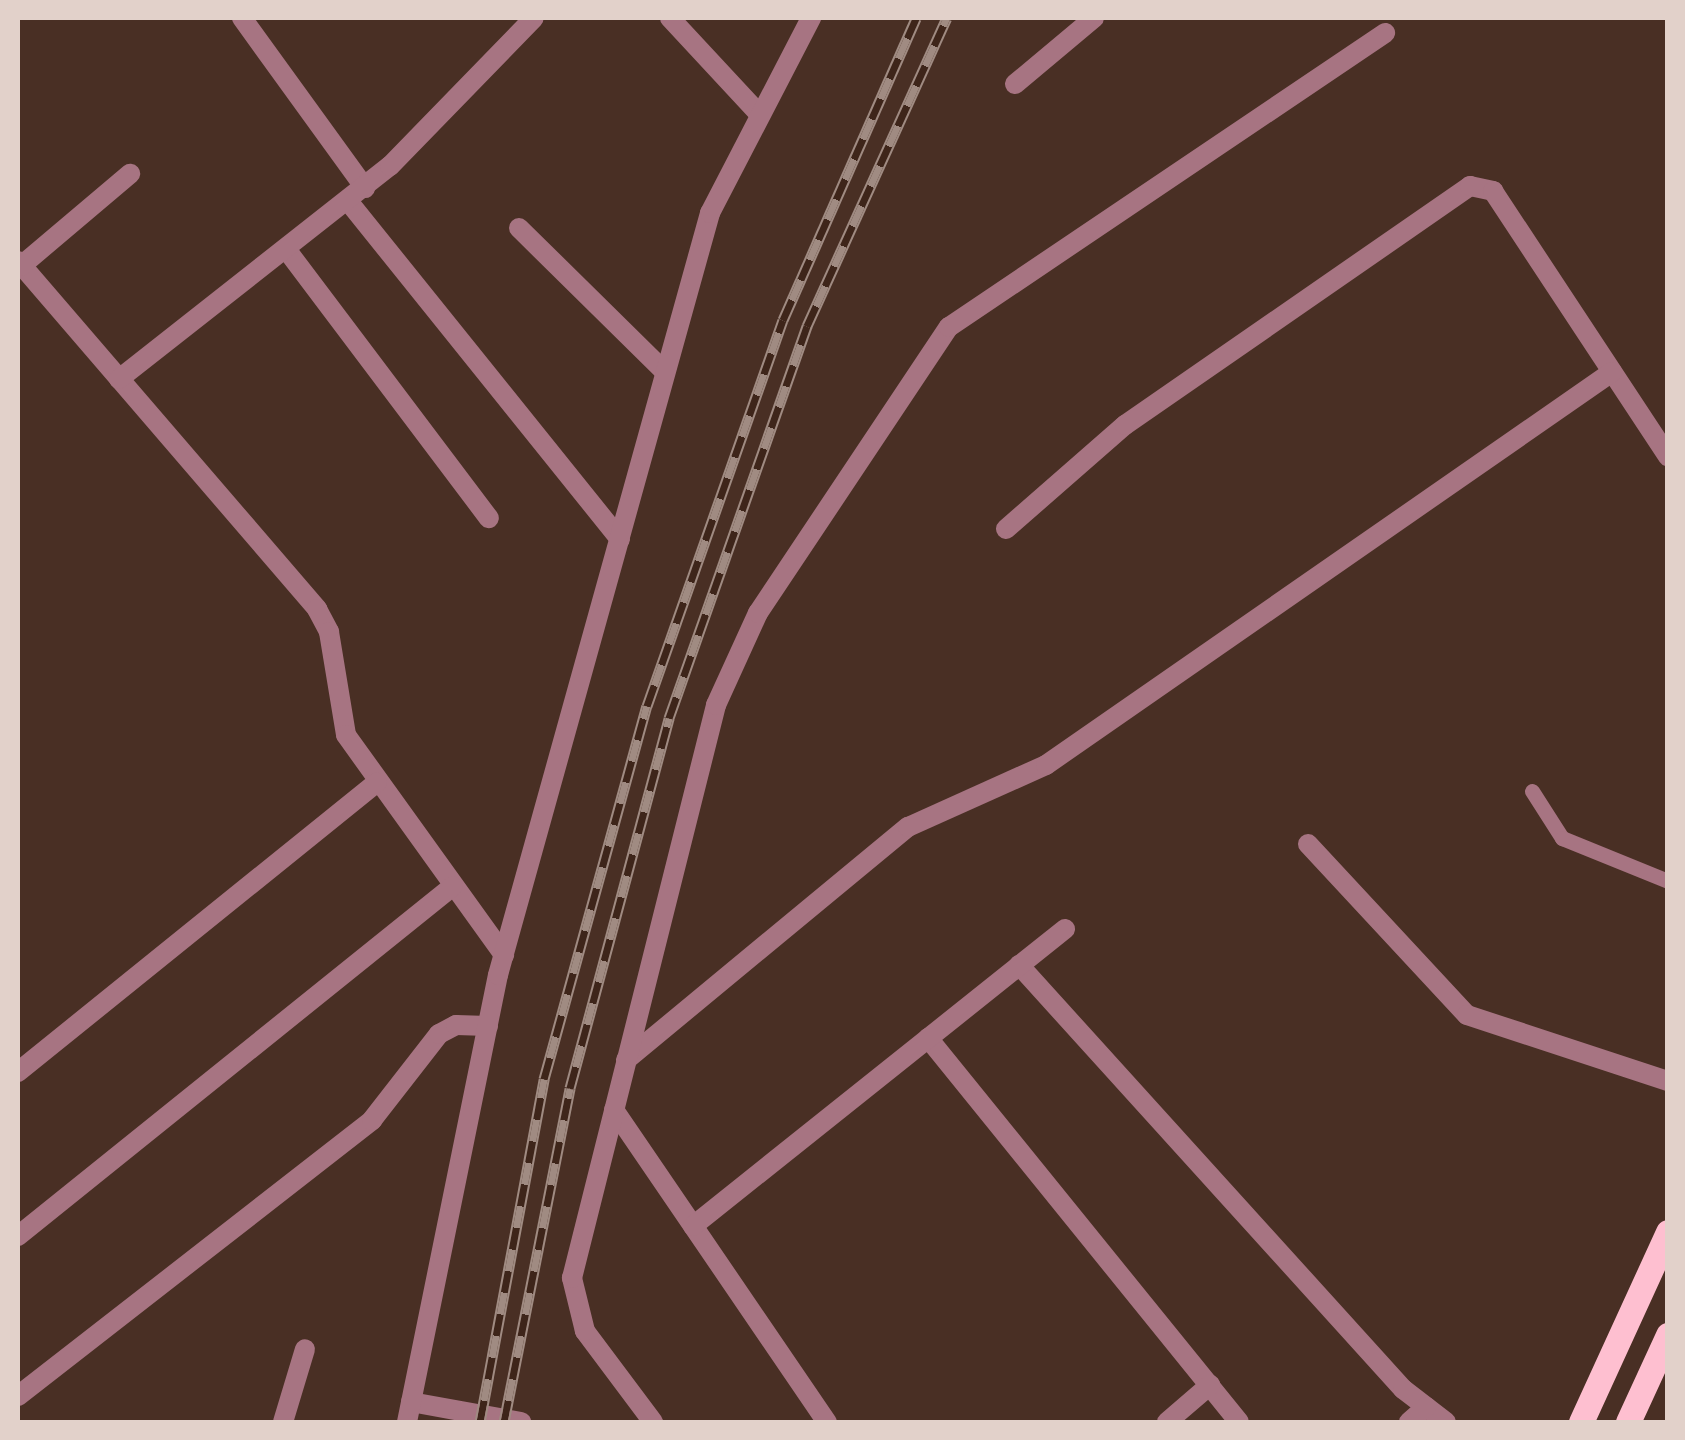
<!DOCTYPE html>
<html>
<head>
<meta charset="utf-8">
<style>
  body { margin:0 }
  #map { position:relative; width:1685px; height:1440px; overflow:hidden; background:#492f24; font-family:Signika,sans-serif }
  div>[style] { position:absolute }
  .service>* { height:15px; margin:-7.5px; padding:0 7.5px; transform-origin:7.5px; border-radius:7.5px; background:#a77482 }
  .minor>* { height:20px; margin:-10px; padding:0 10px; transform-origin:10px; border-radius:10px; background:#a77482 }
  .primary>* { height:25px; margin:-12.5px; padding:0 12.5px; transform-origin:12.5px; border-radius:12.5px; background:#febfd0 }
  .rail>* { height:11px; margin-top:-5.5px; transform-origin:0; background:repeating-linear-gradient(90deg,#3e251a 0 22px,#a08b82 0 44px); box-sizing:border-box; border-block:2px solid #a08b82 }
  span { translate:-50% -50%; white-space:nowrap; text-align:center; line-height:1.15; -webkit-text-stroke:8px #3e251a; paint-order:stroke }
  .frame { position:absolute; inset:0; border:20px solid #e2d1ca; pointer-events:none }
</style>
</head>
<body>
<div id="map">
  <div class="service">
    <i style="left:1532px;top:791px;width:56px;rotate:57.4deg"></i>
    <i style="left:1562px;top:838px;width:114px;rotate:22.1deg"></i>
  </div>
  <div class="minor">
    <i style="left:242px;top:18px;width:210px;rotate:54.1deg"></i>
    <i style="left:670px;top:18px;width:132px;rotate:47.1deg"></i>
    <i style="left:1015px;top:84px;width:103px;rotate:-39.9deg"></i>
    <i style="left:348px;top:201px;width:434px;rotate:51.2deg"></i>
    <i style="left:519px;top:228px;width:205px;rotate:44.6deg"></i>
    <i style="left:286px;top:249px;width:337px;rotate:53deg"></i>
    <i style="left:18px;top:261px;width:459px;rotate:49.3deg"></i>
    <i style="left:317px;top:609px;width:26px;rotate:62deg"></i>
    <i style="left:329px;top:632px;width:104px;rotate:80.6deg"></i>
    <i style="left:346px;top:735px;width:271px;rotate:54.3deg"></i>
    <i style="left:21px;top:266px;width:143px;rotate:-40.2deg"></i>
    <i style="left:119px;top:379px;width:345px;rotate:-38.2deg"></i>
    <i style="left:390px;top:166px;width:206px;rotate:-45.8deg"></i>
    <i style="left:1006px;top:529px;width:158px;rotate:-41.2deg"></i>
    <i style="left:1125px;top:425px;width:420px;rotate:-34.7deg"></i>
    <i style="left:1470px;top:186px;width:24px;rotate:12deg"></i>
    <i style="left:1493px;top:191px;width:318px;rotate:56.6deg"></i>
    <i style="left:1308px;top:844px;width:233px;rotate:47.1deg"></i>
    <i style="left:1467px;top:1015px;width:212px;rotate:18.2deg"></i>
    <i style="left:1019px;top:965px;width:572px;rotate:47.83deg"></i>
    <i style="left:1403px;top:1389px;width:54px;rotate:37.5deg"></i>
    <i style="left:928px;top:1038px;width:494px;rotate:51deg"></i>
    <i style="left:626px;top:1060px;width:366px;rotate:-39.6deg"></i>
    <i style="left:908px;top:827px;width:151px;rotate:-24.2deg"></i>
    <i style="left:1046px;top:765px;width:689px;rotate:-34.77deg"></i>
    <i style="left:18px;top:1072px;width:461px;rotate:-38.9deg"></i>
    <i style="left:614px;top:1110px;width:378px;rotate:55.7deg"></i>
    <i style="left:693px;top:1226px;width:476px;rotate:-38.6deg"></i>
    <i style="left:18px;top:1236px;width:558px;rotate:-38.82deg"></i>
    <i style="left:18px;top:1396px;width:449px;rotate:-37.9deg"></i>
    <i style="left:372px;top:1120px;width:109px;rotate:-52.1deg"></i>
    <i style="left:439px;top:1034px;width:19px;rotate:-28deg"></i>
    <i style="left:456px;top:1025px;width:32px;rotate:2deg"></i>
    <i style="left:411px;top:1402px;width:112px;rotate:10.3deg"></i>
    <i style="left:283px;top:1422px;width:76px;rotate:-73.2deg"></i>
    <i style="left:407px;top:1422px;width:456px;rotate:-78.5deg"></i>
    <i style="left:498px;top:975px;width:791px;rotate:-74.45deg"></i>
    <i style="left:710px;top:213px;width:220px;rotate:-62.6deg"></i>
    <i style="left:653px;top:1422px;width:114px;rotate:-126.8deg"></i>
    <i style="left:585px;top:1331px;width:55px;rotate:-103.8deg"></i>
    <i style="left:572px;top:1278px;width:591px;rotate:-75.89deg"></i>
    <i style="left:716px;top:705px;width:101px;rotate:-65.5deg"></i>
    <i style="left:758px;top:613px;width:344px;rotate:-56.3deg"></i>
    <i style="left:949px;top:327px;width:526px;rotate:-33.99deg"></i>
    <i style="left:1167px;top:1422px;width:57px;rotate:-40.7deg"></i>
    <i style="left:1409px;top:1422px;width:23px;rotate:-41deg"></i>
  </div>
  <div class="primary">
    <i style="left:1581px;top:1422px;width:209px;rotate:-65.4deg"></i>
    <i style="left:1628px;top:1422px;width:96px;rotate:-65.3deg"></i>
  </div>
  <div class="rail">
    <i style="left:480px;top:1422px;width:349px;rotate:-79.4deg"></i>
    <i style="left:544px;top:1079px;width:387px;rotate:-74.6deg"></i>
    <i style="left:647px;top:706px;width:409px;rotate:-70.6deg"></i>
    <i style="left:783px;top:320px;width:330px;rotate:-66.2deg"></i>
    <i style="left:504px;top:1422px;width:340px;rotate:-78.8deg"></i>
    <i style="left:570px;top:1088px;width:383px;rotate:-75deg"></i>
    <i style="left:669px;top:718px;width:416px;rotate:-70.6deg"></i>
    <i style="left:807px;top:326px;width:338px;rotate:-65.6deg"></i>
  </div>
  <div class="frame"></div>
</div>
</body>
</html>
